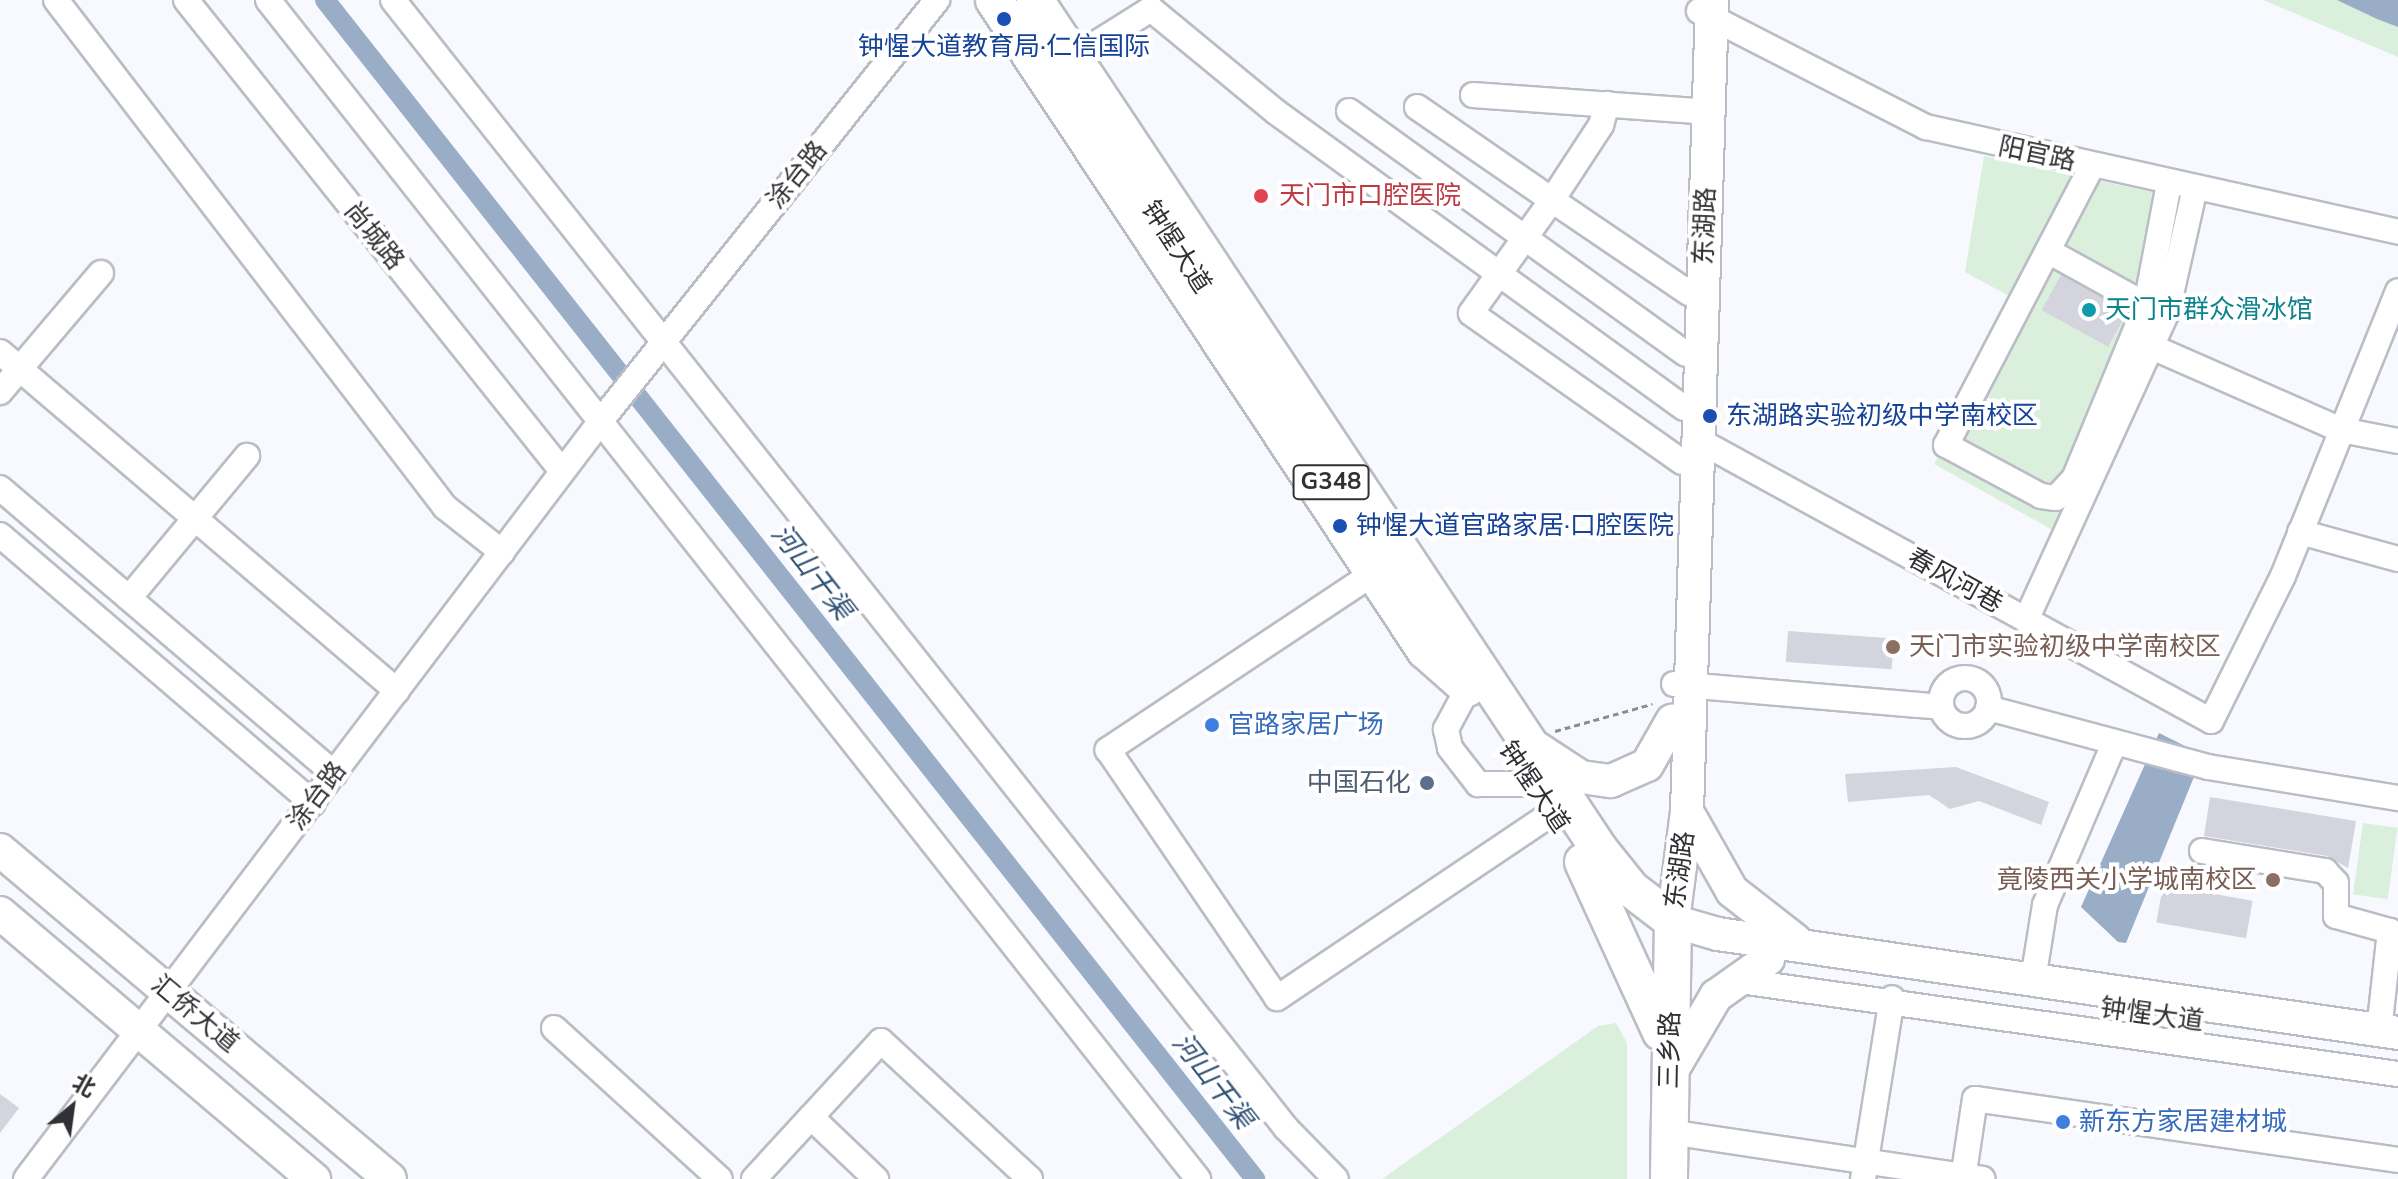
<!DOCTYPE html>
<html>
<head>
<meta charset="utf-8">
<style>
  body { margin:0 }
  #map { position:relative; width:2398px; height:1179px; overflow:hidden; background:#f7f9ff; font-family:"Nunito Sans","Noto Sans SC",sans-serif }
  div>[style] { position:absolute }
  .green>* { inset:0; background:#daf0dd; transform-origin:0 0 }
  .water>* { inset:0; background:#99aec6 }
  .canal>* { height:20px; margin:-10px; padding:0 10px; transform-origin:10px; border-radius:10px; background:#99aec6 }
  .building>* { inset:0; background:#d3d4de; transform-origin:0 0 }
  .path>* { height:3px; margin-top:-1.5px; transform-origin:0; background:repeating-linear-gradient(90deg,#8b8c91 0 6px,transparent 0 10px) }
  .roads { filter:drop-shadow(2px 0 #babdc5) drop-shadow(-2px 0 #babdc5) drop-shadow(0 2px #babdc5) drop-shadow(0 -2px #babdc5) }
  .minor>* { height:24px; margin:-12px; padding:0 12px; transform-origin:12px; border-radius:12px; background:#fff }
  .minor>.ring { margin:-12px; padding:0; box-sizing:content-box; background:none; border:24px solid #fff; border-radius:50% }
  .major>* { height:32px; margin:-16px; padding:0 16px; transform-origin:16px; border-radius:16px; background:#fff }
  .highway>* { height:36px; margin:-18px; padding:0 18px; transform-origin:18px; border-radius:18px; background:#fff }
  .dots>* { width:22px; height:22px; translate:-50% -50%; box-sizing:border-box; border:4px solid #fff; border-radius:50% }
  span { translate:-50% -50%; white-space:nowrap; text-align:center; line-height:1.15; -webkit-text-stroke:8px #fff; paint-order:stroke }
  .shield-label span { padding:2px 6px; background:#fff; border:2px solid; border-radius:6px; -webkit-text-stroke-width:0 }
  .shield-label { font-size:24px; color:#303134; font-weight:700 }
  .transit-label { font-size:26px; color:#164399 }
  .left { translate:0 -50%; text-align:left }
  .street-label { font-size:26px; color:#303134 }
  .health-label { font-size:26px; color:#be3a42 }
  .culture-label { font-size:26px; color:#0d838f }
  .education-label { font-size:26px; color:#785e54 }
  .right { translate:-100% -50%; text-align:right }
  .shop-label { font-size:26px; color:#366cbe }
  .service-label { font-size:26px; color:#4e5e75 }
  .water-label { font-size:28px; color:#315276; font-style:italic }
  .north { position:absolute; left:32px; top:1067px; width:80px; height:80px; -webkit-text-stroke:6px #fff; paint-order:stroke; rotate:29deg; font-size:22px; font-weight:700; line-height:32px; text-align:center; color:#303134 }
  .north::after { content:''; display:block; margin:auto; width:28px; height:36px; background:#303134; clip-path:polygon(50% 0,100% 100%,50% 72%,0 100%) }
</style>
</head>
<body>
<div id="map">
  <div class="green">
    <i style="clip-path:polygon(2263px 0,2398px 0,2398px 57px)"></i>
    <i style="clip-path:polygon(1984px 156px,2189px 200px,2065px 537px,1934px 464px,2020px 302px,1965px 272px)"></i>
    <i style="left:2363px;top:823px;width:35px;height:72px;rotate:8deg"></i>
    <i style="clip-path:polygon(1616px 1023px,1627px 1043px,1627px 1179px,1382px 1179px,1598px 1026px)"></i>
  </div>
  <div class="water">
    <i style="clip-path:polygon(2337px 0,2398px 0,2398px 27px,2377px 19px)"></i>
    <i style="clip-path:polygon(2159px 733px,2203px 755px,2126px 943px,2118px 942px,2081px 907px)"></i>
  </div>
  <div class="canal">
    <i style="left:325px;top:0;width:1502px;rotate:51.73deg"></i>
  </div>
  <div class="building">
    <i style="left:2061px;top:275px;width:76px;height:40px;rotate:29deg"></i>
    <i style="left:1788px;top:631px;width:106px;height:31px;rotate:4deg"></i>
    <i style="clip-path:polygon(1956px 767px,2049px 802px,2041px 825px,1979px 801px,1950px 809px,1929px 795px,1848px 802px,1845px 774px)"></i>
    <i style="clip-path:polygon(2210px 797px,2356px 821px,2348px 868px,2327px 856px,2204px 836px)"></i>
    <i style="left:2163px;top:885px;width:91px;height:38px;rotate:10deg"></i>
    <i style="clip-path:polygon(0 1094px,19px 1108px,0 1133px)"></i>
  </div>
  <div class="path">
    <i style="left:1555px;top:731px;width:101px;rotate:-15.6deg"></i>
  </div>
  <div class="roads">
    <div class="minor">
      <i style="left:56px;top:0;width:639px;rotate:52.5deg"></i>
      <i style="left:445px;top:507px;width:73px;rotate:38.3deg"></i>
      <i style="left:186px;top:0;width:603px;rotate:51.4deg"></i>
      <i style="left:268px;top:0;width:1502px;rotate:51.73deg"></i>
      <i style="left:393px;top:0;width:1439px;rotate:51.63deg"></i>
      <i style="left:1286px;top:1128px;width:71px;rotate:45.6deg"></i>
      <i style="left:1699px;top:11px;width:255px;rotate:27.1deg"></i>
      <i style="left:1926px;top:127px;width:484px;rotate:12.5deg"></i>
      <i style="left:1086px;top:50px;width:77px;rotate:-32.2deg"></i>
      <i style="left:1151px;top:9px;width:162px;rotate:39.5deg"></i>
      <i style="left:1276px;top:112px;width:504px;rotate:35.96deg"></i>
      <i style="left:1473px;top:95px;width:224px;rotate:4.1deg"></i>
      <i style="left:1417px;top:107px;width:164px;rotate:34.6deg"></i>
      <i style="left:1552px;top:200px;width:90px;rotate:-56.8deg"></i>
      <i style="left:1601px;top:125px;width:22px;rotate:-74deg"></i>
      <i style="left:1349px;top:111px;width:415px;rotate:35.8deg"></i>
      <i style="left:2092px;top:166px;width:315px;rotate:117.6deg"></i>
      <i style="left:1946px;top:445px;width:108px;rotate:28.2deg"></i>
      <i style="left:2041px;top:496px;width:15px;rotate:8deg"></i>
      <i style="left:2056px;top:498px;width:26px;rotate:-47deg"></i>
      <i style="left:2074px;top:479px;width:188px;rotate:-67.5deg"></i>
      <i style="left:2146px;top:305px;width:124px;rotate:-79.3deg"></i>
      <i style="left:2048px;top:251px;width:112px;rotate:28.9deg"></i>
      <i style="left:2152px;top:347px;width:206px;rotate:23.7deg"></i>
      <i style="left:2341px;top:430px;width:58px;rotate:10.9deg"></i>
      <i style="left:0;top:352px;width:522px;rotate:40.49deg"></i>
      <i style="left:0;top:392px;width:156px;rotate:-49.7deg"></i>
      <i style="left:1698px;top:440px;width:585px;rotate:28.71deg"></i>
      <i style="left:2211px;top:721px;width:162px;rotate:-63.6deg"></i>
      <i style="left:2283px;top:576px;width:307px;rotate:-68deg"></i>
      <i style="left:1682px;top:462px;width:258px;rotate:-144.8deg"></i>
      <i style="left:1471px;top:313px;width:139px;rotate:-54.4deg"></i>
      <i style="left:1552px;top:200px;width:166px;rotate:34.2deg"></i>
      <i style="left:0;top:488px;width:440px;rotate:40.5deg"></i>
      <i style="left:2300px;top:532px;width:102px;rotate:15.4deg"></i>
      <i style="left:0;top:535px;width:412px;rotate:40.6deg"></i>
      <i style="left:1374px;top:573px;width:320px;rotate:146.4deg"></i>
      <i style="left:1108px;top:750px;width:300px;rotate:55.7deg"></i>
      <i style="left:1277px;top:998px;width:330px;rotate:-33.9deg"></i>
      <i style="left:129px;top:598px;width:185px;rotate:-50.3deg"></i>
      <i style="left:2026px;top:620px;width:339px;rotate:-65.4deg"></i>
      <i style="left:2167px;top:312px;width:127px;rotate:-77.3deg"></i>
      <i class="ring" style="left:1941px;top:678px;width:24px;height:24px"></i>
      <i style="left:1674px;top:684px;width:268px;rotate:4.9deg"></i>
      <i style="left:1468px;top:688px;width:47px;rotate:118.2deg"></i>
      <i style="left:1446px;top:729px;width:19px;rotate:78deg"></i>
      <i style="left:1450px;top:748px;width:46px;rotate:52.1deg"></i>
      <i style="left:1478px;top:784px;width:54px"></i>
      <i style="left:1988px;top:708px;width:228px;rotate:15deg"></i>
      <i style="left:2208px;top:767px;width:193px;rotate:9.3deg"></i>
      <i style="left:2202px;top:851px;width:125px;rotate:9.2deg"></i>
      <i style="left:2325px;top:871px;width:16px;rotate:47deg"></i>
      <i style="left:2336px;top:883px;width:33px;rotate:90deg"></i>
      <i style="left:2336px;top:916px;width:56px;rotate:15.5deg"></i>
      <i style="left:2390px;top:931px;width:100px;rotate:96.3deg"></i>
      <i style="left:1733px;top:980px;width:672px;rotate:8.05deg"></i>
      <i style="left:2033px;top:980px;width:76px;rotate:-80.9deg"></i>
      <i style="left:2045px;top:905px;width:177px;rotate:-66.8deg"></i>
      <i style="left:554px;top:1028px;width:224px;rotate:42.3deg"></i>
      <i style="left:811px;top:1117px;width:103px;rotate:-47.4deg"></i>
      <i style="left:881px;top:1041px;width:203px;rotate:42.8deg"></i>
      <i style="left:1669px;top:1132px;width:317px;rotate:8.5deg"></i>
      <i style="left:26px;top:1179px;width:961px;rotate:-52.82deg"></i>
      <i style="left:607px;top:413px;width:529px;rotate:-51.37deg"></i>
      <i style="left:754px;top:1179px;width:84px;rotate:-47.4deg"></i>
      <i style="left:811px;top:1117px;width:90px;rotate:43.6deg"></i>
      <i style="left:1863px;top:1179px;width:183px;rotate:-80.9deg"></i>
      <i style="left:1963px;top:1179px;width:81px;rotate:-81.5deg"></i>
      <i style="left:1975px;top:1099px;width:427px;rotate:8.2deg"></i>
    </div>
    <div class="major">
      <i style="left:1535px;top:747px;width:55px;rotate:33.1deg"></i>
      <i style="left:1581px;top:777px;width:30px;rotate:8deg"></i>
      <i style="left:1611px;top:781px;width:39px;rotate:-24deg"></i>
      <i style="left:1647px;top:765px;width:51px;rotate:-60.4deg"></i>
      <i style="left:1690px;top:817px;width:85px;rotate:60.4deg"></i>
      <i style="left:1732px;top:891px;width:80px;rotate:37.9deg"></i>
      <i style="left:0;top:850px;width:510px;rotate:40.15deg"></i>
      <i style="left:0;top:913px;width:412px;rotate:40.3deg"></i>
      <i style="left:1673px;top:921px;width:111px;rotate:-82.7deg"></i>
      <i style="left:1687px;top:811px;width:811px;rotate:-88.23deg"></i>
      <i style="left:1673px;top:921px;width:47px;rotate:16.1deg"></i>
      <i style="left:1718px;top:934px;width:687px;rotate:8.28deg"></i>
      <i style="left:1670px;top:1074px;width:91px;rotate:-59.5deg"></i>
      <i style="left:1716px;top:996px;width:64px;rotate:-35.4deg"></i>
    </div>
    <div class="highway">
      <i style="left:994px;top:0;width:780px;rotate:56.45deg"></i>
      <i style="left:1425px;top:650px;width:57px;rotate:41.5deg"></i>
      <i style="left:1035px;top:0;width:1019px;rotate:56.4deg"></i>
      <i style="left:1599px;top:849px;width:51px;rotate:51.3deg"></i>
      <i style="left:1631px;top:889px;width:53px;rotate:37.3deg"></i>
      <i style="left:1673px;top:921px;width:258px;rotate:90.9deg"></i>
      <i style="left:1583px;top:862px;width:187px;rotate:65.4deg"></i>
    </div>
  </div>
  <div class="dots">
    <i style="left:1004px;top:19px;background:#1a4fb4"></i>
    <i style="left:1261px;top:196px;background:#e0444e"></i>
    <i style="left:2089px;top:310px;background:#0f9aa8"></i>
    <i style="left:1710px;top:416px;background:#1a4fb4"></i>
    <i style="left:1340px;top:526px;background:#1a4fb4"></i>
    <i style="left:1893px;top:647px;background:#8d6e63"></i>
    <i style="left:1212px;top:725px;background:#3f7fe0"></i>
    <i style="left:1427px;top:783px;background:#5c6f8a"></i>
    <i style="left:2273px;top:880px;background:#8d6e63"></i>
    <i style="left:2063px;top:1122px;background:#3f7fe0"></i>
  </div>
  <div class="shield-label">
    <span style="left:1331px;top:482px">G348</span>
  </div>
  <div class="transit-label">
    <span style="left:1004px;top:47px">钟惺大道教育局·仁信国际</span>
    <span class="left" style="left:1726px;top:416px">东湖路实验初级中学南校区</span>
    <span class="left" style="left:1356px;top:526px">钟惺大道官路家居·口腔医院</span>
  </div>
  <div class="street-label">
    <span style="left:2037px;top:154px;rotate:12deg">阳官路</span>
    <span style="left:797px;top:175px;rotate:-51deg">涂台路</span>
    <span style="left:1705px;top:226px;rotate:-88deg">东湖路</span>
    <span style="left:374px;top:236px;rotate:51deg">尚城路</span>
    <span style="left:1176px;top:247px;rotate:57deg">钟惺大道</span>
    <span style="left:1955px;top:581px;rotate:29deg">春风河巷</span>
    <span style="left:1534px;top:787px;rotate:56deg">钟惺大道</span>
    <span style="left:317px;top:796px;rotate:-53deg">涂台路</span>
    <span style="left:1680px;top:870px;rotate:-82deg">东湖路</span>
    <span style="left:195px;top:1014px;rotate:40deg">汇侨大道</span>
    <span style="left:2152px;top:1015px;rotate:8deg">钟惺大道</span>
    <span style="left:1670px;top:1050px;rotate:-89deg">三乡路</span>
  </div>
  <div class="health-label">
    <span class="left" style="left:1279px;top:196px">天门市口腔医院</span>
  </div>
  <div class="culture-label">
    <span class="left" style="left:2105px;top:310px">天门市群众滑冰馆</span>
  </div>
  <div class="education-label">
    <span class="left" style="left:1909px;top:647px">天门市实验初级中学南校区</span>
    <span class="right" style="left:2257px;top:880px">竟陵西关小学城南校区</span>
  </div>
  <div class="shop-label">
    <span class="left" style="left:1228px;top:725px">官路家居广场</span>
    <span class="left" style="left:2079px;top:1122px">新东方家居建材城</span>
  </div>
  <div class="service-label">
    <span class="right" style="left:1411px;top:783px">中国石化</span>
  </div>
  <div class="water-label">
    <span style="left:812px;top:572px;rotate:52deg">河山干渠</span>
    <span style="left:1213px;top:1081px;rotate:52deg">河山干渠</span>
  </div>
  <div class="north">北</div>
</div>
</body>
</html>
